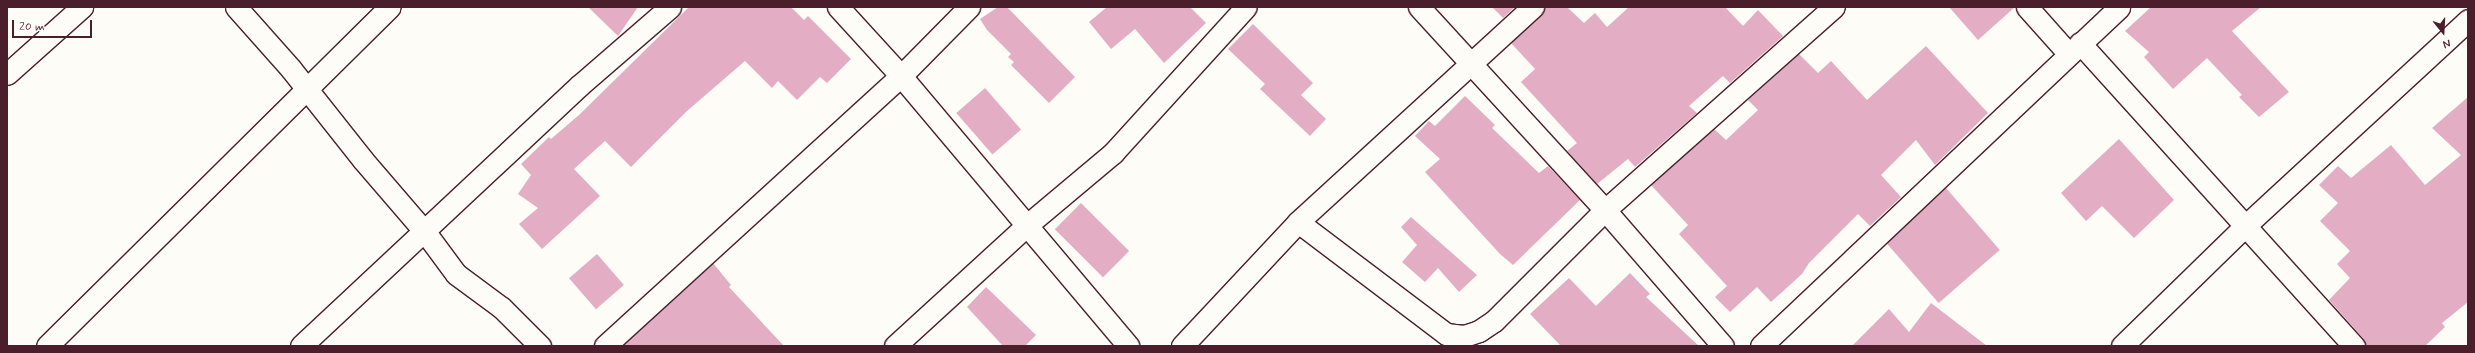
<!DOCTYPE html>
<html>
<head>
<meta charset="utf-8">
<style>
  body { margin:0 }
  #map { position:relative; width:2475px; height:353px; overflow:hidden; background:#fdfcf7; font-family:Mynerve,sans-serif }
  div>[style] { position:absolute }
  .building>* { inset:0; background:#e3adc4; transform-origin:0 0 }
  .roads { filter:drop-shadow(1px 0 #4a1f2b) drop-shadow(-1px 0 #4a1f2b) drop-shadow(0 1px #4a1f2b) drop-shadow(0 -1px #4a1f2b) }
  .minor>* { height:21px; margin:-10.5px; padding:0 10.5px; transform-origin:10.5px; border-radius:10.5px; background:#fdfcf7 }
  span { translate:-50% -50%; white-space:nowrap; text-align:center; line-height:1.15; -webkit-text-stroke:3.5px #fdfcf7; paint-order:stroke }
  .frame { position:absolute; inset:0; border:8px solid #4a1f2b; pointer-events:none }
  .north { position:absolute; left:2423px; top:12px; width:40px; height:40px; -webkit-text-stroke:3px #fdfcf7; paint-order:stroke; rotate:162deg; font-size:11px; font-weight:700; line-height:16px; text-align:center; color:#4a1f2b }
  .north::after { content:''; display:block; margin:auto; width:14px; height:18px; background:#4a1f2b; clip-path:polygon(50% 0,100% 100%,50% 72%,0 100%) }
  .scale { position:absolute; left:12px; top:20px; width:80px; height:18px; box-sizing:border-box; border:2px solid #4a1f2b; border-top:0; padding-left:5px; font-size:12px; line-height:14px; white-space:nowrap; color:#4a1f2b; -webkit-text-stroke:3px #fdfcf7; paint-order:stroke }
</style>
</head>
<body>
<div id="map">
  <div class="building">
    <i style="clip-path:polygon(588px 7px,638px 7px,618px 36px)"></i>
    <i style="clip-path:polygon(689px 7px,791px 7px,804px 20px,808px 16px,851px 59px,827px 83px,820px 77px,797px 100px,778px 81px,772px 88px,745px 61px,687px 111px,631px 167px,605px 141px,574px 169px,600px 196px,542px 249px,519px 224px,538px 208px,518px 194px,531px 175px,521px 164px,549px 137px,551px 139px,579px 115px)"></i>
    <i style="clip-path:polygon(998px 7px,1007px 7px,1075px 77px,1049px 103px,1011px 65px,1014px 62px,1008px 57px,1011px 54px,987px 30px,980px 19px)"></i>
    <i style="clip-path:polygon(1107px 7px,1190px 7px,1206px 23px,1164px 63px,1135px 29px,1111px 49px,1089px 22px)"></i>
    <i style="clip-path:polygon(1492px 7px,1515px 7px,1503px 18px)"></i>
    <i style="clip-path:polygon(1545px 7px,1567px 7px,1584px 23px,1595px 13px,1607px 27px,1629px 7px,1725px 7px,1743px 26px,1758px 10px,1783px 36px,1730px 83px,1723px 76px,1689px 106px,1697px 113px,1635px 167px,1628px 159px,1597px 184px,1567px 151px,1577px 143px,1521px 82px,1535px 69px,1511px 43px,1541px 16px)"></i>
    <i style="clip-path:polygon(1949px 7px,2015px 7px,1978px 40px)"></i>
    <i style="clip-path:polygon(2151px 7px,2261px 7px,2232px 31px,2289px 92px,2259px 117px,2239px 97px,2242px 95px,2207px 58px,2173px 89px,2144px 57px,2149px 52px,2125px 31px)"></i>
    <i style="clip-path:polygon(1253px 24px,1313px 83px,1301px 95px,1326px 119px,1310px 136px,1260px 89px,1265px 84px,1228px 49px)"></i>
    <i style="clip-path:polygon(1926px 46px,1988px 113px,1935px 165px,1916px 140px,1881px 175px,1901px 197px,1870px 226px,1858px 214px,1809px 263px,1802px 274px,1771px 302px,1757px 287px,1730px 312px,1715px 297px,1727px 286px,1679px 234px,1688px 225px,1651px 185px,1714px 129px,1726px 140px,1758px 110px,1748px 100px,1799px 54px,1818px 73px,1831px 61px,1867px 100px)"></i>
    <i style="left:985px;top:88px;width:55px;height:38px;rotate:49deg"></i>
    <i style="clip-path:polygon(1465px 96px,1495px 125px,1492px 128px,1539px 173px,1548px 166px,1580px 200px,1513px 265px,1500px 254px,1425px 172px,1440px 159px,1415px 136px,1429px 121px,1435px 126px)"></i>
    <i style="clip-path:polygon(2468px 97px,2468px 302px,2442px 323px,2445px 327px,2425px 346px,2366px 346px,2363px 338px,2329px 300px,2350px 278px,2337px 264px,2350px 251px,2320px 221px,2338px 203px,2319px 185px,2338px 166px,2351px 178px,2391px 145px,2425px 185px,2461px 155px,2432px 128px)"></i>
    <i style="clip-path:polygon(2119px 139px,2174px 200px,2134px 238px,2102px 206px,2086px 221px,2061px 193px)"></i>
    <i style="left:1946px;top:188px;width:82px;height:81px;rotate:49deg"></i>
    <i style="left:1081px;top:203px;width:68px;height:37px;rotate:45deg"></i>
    <i style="clip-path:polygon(1411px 217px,1477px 275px,1459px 292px,1438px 268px,1425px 282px,1402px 262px,1417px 245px,1401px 227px)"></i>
    <i style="left:597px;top:254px;width:41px;height:37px;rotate:49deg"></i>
    <i style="clip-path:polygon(713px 263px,731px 285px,729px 287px,784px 346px,623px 346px)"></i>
    <i style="clip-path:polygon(1630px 273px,1650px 294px,1646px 297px,1699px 346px,1561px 346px,1530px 314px,1569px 278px,1596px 306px)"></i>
    <i style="clip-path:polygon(986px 287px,1036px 335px,1025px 346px,1003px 346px,967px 307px)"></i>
    <i style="clip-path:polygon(1931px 303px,1987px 346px,1852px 346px,1889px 309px,1909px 332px)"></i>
  </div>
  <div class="roads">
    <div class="minor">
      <i style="left:236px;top:7px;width:83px;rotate:48.4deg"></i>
      <i style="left:291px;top:69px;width:116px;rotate:51.6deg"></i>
      <i style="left:363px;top:160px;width:95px;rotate:49.3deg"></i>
      <i style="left:425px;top:232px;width:52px;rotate:53.6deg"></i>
      <i style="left:456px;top:274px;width:57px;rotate:36.5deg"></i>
      <i style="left:502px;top:308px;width:54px;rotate:45deg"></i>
      <i style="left:838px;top:7px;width:93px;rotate:47.6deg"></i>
      <i style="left:901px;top:76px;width:353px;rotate:49.9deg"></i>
      <i style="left:1419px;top:7px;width:275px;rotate:47.5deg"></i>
      <i style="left:1605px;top:210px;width:180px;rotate:49.1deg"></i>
      <i style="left:2027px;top:7px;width:62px;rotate:48.3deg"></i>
      <i style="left:2080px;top:43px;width:409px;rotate:47.9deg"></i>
      <i style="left:7px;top:74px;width:101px;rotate:-41.8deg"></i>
      <i style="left:1298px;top:222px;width:186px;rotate:37.1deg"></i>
      <i style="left:1446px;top:334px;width:18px;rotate:6deg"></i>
      <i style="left:1464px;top:336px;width:16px;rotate:-18deg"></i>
      <i style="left:1479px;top:331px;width:18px;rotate:-34deg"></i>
      <i style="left:1494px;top:321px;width:157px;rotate:-45deg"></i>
      <i style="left:1605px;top:210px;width:306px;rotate:-41.6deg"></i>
      <i style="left:47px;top:346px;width:482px;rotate:-44.7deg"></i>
      <i style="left:301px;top:346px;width:382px;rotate:-43.1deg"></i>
      <i style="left:580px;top:85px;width:119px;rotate:-40.9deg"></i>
      <i style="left:605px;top:346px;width:401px;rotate:-42.4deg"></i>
      <i style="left:901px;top:76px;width:97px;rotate:-45.4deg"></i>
      <i style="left:895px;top:346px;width:178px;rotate:-42.5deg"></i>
      <i style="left:1026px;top:226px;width:114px;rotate:-40deg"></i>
      <i style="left:1113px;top:153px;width:197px;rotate:-47.7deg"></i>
      <i style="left:1182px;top:346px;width:170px;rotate:-46.9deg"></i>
      <i style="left:1298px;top:222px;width:319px;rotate:-42.5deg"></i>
      <i style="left:1761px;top:346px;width:493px;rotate:-43.4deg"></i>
      <i style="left:2122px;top:346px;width:170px;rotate:-44.3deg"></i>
      <i style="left:2244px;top:227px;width:305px;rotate:-42.7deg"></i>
    </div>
  </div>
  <div class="frame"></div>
  <div class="north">N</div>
  <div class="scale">20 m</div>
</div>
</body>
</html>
